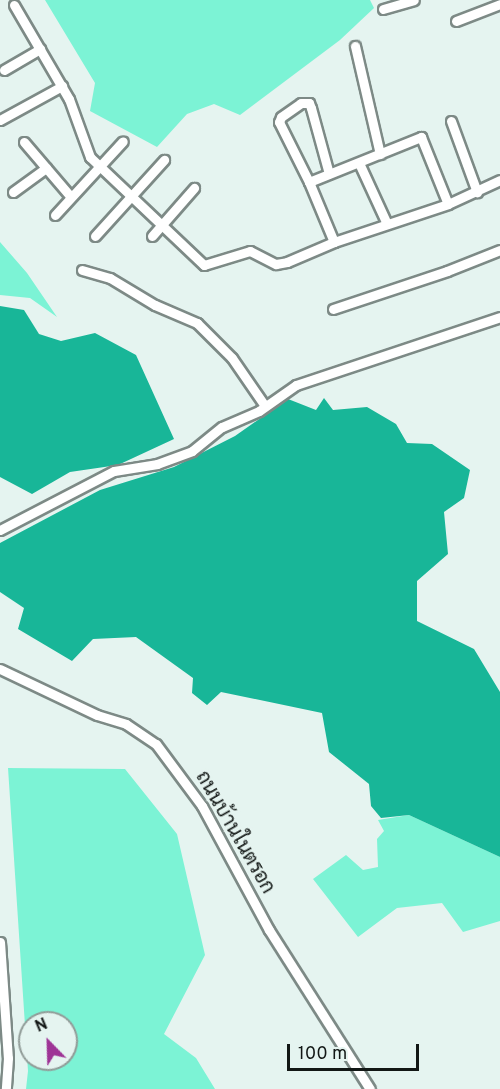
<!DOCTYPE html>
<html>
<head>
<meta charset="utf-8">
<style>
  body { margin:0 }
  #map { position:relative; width:500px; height:1089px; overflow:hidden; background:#e5f4f0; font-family:Overpass,Sarabun,sans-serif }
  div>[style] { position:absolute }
  .green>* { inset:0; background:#7cf3d5 }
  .water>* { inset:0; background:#18b698 }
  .roads { filter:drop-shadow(2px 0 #7d8a86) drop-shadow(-2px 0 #7d8a86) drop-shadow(0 2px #7d8a86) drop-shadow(0 -2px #7d8a86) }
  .minor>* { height:9px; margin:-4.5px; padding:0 4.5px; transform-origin:4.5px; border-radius:4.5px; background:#fff }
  span { translate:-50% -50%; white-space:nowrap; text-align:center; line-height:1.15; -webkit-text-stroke:4.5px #e5f4f0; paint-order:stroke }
  .street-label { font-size:20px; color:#121715 }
  .north { position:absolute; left:18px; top:1011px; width:60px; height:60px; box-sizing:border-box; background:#e5f4f0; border:2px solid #919c98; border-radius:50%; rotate:337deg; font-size:16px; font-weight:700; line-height:24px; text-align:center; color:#121715 }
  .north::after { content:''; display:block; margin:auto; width:21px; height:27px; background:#9e3496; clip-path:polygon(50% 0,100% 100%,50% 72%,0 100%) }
  .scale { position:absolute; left:287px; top:1044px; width:132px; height:27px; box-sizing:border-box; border:3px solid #121715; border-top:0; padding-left:8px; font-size:18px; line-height:21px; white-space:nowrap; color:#121715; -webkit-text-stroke:4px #e5f4f0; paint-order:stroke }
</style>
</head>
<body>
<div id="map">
  <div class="green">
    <i style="clip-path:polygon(45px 0,370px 0,374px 8px,340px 40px,240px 115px,214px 104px,187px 114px,157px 147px,90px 111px,95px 83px)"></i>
    <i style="clip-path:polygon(0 242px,27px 273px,57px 317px,30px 298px,0 295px)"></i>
    <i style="clip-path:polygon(evenodd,8px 768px,125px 769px,177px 834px,205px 955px,164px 1034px,196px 1058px,215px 1089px,26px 1089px,28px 1071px,8px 768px,30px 1023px,66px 1023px,66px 1059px,30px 1059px,30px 1023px)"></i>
    <i style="clip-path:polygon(409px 815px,500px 857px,500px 921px,463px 932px,442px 903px,397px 908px,358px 937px,313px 879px,346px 855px,363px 870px,378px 867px,377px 839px,384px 831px,378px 820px)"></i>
  </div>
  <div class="water">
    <i style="clip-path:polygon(0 306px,24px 310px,39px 334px,61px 341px,95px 333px,136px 355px,174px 439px,118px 465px,70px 472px,32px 494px,0 477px)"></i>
    <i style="clip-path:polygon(324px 398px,333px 410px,367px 407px,396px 424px,407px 443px,432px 444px,470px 470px,464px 498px,444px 512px,448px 554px,417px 581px,417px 621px,474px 649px,500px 692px,500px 857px,409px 815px,381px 818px,371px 806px,369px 784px,329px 752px,322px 713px,221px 692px,207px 705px,192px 693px,193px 678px,136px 637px,93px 639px,72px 661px,18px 629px,24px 608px,0 592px,0 543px,100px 490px,174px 467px,235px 436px,288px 399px,316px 410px)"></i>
  </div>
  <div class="roads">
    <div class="minor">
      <i style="left:14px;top:5px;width:109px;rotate:59.7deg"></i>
      <i style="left:69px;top:99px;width:62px;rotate:70.1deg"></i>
      <i style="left:90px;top:157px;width:157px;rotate:43.5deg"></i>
      <i style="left:204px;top:265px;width:48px;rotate:-16.9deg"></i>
      <i style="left:250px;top:251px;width:29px;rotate:27deg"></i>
      <i style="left:276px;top:264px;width:11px;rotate:-10deg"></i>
      <i style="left:287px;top:262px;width:51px;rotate:-23.1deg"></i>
      <i style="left:334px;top:242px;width:120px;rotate:-18.4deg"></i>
      <i style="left:448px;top:204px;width:57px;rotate:-24.8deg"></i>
      <i style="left:383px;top:9px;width:32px;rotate:-16deg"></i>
      <i style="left:456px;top:21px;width:47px;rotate:-21.1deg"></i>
      <i style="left:355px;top:46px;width:111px;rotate:77deg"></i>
      <i style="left:4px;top:70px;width:42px;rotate:-30.3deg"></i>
      <i style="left:0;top:120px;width:71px;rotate:-28.7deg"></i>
      <i style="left:451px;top:121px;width:76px;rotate:69.9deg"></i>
      <i style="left:24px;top:142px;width:72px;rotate:49.5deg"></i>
      <i style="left:359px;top:163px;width:67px;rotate:65.3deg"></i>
      <i style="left:309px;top:182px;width:67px;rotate:-116.6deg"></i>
      <i style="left:279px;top:122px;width:5px;rotate:-68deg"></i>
      <i style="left:281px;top:117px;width:24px;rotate:-35deg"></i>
      <i style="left:301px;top:103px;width:8px"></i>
      <i style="left:309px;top:103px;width:5px;rotate:68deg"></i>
      <i style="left:311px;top:108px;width:68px;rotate:74.7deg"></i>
      <i style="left:13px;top:192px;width:41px;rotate:-36deg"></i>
      <i style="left:55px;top:215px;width:100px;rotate:-47.4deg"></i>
      <i style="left:95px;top:236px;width:103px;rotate:-47.8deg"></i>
      <i style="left:152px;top:236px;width:64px;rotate:-48.8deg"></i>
      <i style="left:334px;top:242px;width:65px;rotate:-112.6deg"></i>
      <i style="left:309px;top:182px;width:121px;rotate:-21.9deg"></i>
      <i style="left:421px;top:137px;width:72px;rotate:68.1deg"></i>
      <i style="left:82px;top:270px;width:29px;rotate:16deg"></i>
      <i style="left:110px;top:278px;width:52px;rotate:31deg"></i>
      <i style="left:155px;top:305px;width:46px;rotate:23.2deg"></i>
      <i style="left:197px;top:323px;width:49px;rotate:45deg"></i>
      <i style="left:232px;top:358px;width:58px;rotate:55.5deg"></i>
      <i style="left:333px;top:309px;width:120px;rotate:-18.4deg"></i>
      <i style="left:447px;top:271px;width:57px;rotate:-21.6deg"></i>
      <i style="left:0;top:530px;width:128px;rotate:-27.4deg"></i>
      <i style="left:114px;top:471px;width:44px;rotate:-9.2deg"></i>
      <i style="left:157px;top:464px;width:37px;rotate:-20deg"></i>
      <i style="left:192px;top:451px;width:38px;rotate:-39deg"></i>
      <i style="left:222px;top:427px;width:40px;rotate:-23.4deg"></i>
      <i style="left:259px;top:411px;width:45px;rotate:-35.1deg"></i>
      <i style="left:296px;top:385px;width:215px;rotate:-18.4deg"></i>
      <i style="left:0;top:669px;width:107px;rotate:25.4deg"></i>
      <i style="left:97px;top:715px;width:30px;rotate:17deg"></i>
      <i style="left:126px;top:724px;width:36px;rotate:34deg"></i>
      <i style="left:156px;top:744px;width:77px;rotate:53.4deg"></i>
      <i style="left:202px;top:806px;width:141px;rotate:61.6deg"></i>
      <i style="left:269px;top:930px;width:188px;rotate:57.6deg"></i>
      <i style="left:0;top:942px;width:116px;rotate:86.1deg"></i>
      <i style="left:8px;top:1058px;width:31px;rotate:94deg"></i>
    </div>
  </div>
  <div class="street-label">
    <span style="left:234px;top:833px;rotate:60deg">ถนนบ้านในตรอก</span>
  </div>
  <div class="north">N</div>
  <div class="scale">100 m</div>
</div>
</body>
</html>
